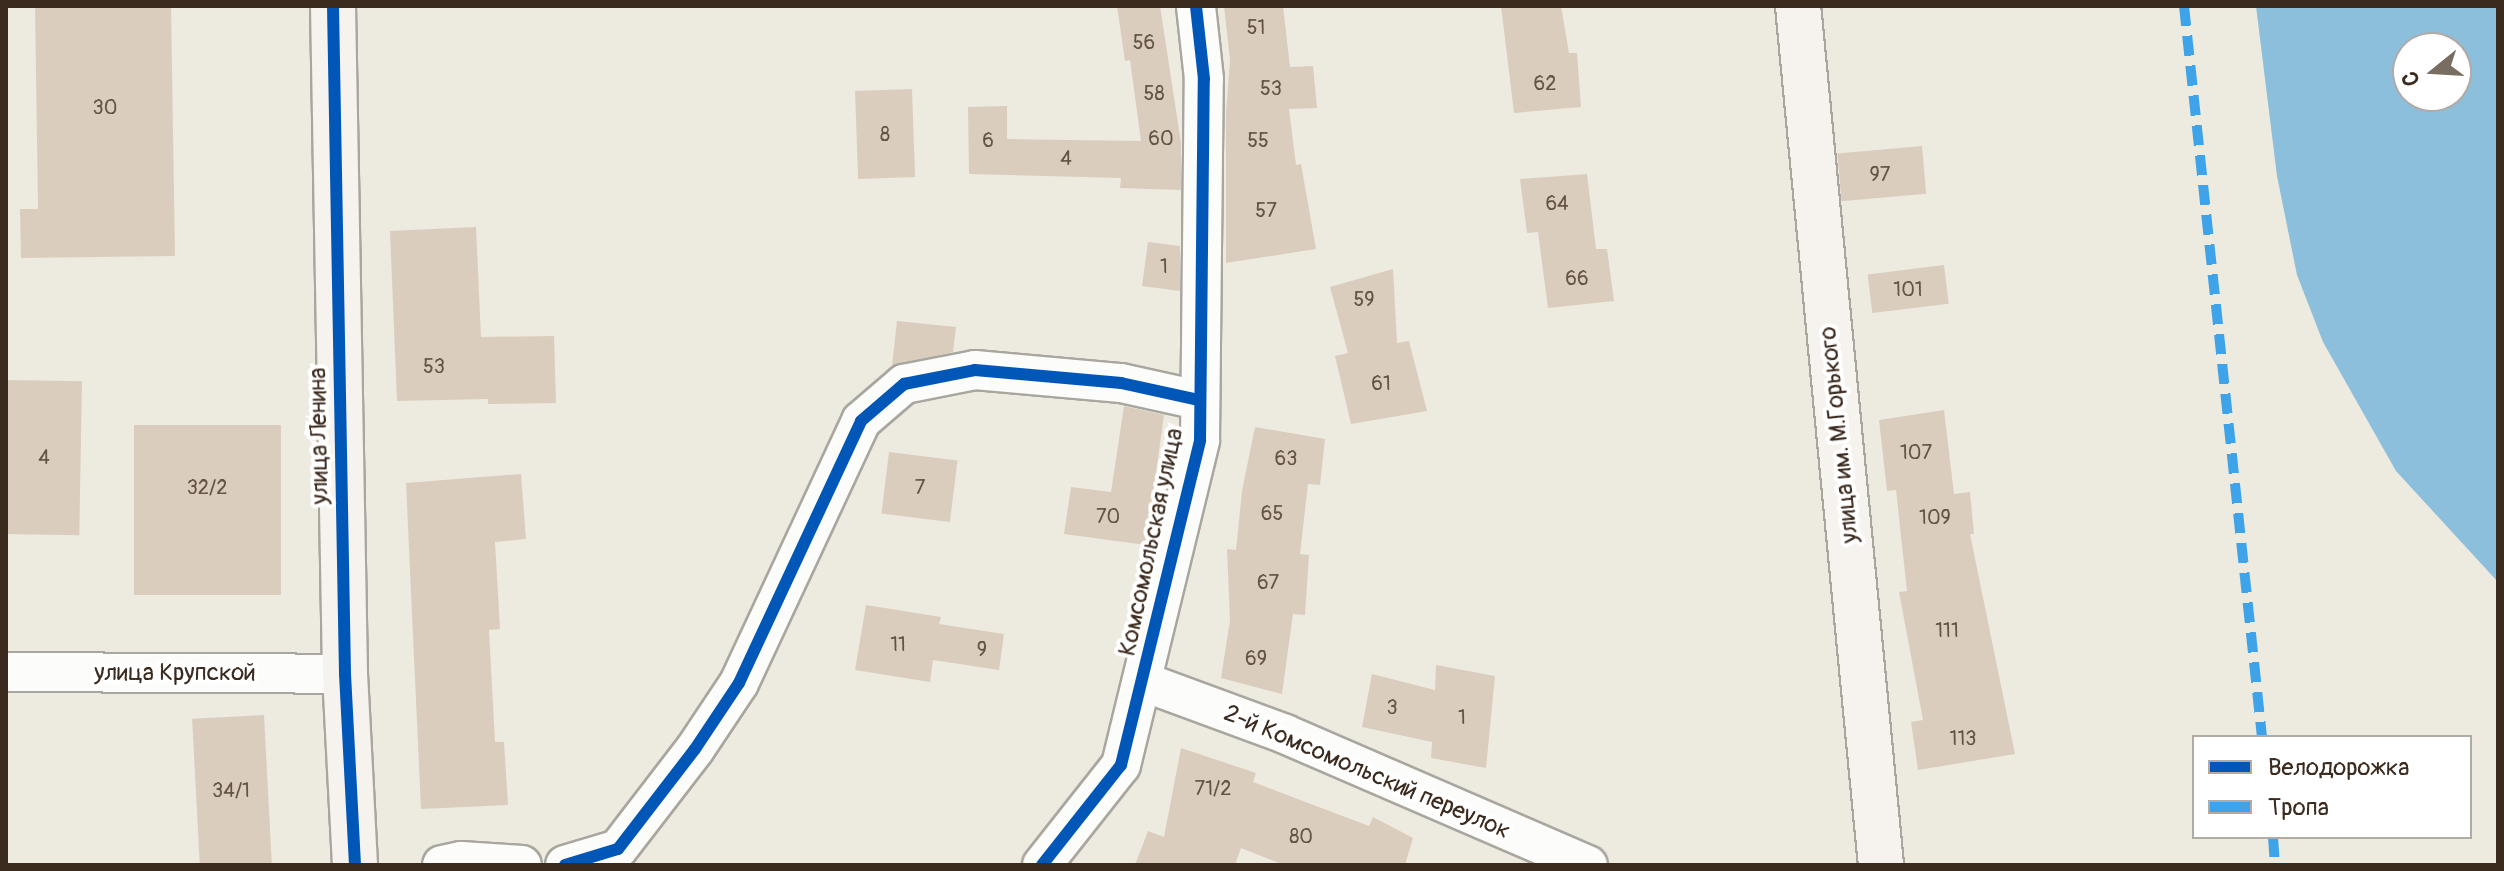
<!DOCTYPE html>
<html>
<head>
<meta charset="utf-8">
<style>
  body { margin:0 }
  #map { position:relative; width:2504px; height:871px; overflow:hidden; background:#edeae0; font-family:Pangolin,sans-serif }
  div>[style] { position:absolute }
  .water>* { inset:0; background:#8cbfdc }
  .building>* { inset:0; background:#dbcdbd; transform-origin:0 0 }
  .roads { filter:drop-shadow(2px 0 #a9a69f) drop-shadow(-2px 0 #a9a69f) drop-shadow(0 2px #a9a69f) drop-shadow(0 -2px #a9a69f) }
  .street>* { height:38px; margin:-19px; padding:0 19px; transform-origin:19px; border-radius:19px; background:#fcfcfa }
  .secondary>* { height:44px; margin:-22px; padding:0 22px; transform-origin:22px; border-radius:22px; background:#f6f2ed }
  .quiet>* { height:10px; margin-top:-5px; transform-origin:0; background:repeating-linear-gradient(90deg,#3fa3ea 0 20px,transparent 0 30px) }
  .cycleway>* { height:12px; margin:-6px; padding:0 6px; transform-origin:6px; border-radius:6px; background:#0057b8 }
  span { translate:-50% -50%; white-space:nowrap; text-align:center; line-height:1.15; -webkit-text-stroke:8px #fff; paint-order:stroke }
  .number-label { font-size:20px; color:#635346 }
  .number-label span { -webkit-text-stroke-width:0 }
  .street-label { font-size:24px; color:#3b2a1e }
  .frame { position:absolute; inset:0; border:8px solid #3b2a1e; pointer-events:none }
  .legend { position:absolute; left:2192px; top:735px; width:280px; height:104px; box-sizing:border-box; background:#fff; border:2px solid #b1aaa5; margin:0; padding:10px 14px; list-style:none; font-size:24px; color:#3b2a1e }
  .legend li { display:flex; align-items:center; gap:16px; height:40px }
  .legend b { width:40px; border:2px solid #b1aaa5 }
  .north { position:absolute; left:2392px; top:32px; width:80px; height:80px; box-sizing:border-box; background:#fff; border:2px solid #b1aaa5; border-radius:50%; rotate:252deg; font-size:22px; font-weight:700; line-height:32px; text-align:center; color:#3b2a1e }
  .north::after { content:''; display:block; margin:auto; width:28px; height:36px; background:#796d62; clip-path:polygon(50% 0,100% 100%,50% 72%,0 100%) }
</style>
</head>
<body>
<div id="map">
  <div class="water">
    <i style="clip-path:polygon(evenodd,2256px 6px,2498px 6px,2498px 582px,2396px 471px,2323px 342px,2297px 275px,2277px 176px,2256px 6px,2408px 48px,2456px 48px,2456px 96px,2408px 96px,2408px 48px)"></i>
  </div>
  <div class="building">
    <i style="clip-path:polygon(35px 6px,171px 6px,175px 256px,21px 258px,20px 209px,38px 209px)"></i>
    <i style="clip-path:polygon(1117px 6px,1160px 6px,1181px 143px,1181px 190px,1120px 188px,1121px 178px,969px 174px,968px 107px,1007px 106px,1007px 139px,1141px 141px,1130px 60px,1125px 61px)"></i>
    <i style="clip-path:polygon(1224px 6px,1283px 6px,1290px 67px,1313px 66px,1317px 108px,1289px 109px,1296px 165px,1301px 164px,1316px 249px,1226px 263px,1226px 113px,1230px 60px)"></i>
    <i style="clip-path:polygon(1501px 6px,1561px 6px,1569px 53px,1577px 53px,1581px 107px,1514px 113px)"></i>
    <i style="left:912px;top:89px;width:88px;height:57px;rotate:88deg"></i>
    <i style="left:1922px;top:146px;width:48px;height:85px;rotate:85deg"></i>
    <i style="clip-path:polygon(1587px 174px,1596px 249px,1607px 249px,1614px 301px,1548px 308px,1538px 232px,1527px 233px,1520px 179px)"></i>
    <i style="clip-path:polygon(476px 227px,481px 337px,554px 336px,556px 403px,488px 404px,488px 399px,397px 401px,390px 231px)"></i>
    <i style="clip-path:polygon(1148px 242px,1180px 246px,1180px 291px,1142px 286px)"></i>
    <i style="left:1944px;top:265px;width:39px;height:77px;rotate:83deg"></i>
    <i style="clip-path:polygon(1393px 269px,1397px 343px,1409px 341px,1427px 411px,1351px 424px,1335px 356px,1348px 353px,1330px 287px)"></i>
    <i style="clip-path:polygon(897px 321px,956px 327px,953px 352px,892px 366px)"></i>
    <i style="left:6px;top:380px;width:76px;height:154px;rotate:1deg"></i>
    <i style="clip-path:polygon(1124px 406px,1164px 415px,1146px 545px,1064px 534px,1071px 487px,1111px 492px)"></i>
    <i style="clip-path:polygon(1944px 410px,1954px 494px,1970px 492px,1974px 534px,1970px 534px,2015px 754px,1918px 770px,1911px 722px,1923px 720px,1899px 592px,1907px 591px,1896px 490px,1887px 491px,1879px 420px)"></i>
    <i style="left:134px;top:425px;width:147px;height:170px"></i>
    <i style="clip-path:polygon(1255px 427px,1325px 439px,1320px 485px,1308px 484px,1300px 554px,1309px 555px,1305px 615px,1293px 614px,1282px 694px,1221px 678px,1230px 620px,1227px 549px,1236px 550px,1242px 491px)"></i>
    <i style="left:889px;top:452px;width:69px;height:62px;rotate:7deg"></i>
    <i style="clip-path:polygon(521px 474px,526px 539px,495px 542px,500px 629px,489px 630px,495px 742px,504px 742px,508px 805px,421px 809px,406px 483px)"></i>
    <i style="clip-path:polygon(866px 605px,941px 617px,939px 624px,1004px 634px,999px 670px,933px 660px,930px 682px,855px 670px)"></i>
    <i style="clip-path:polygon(1436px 665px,1495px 676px,1486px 768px,1431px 758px,1432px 742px,1362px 727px,1372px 674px,1435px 690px)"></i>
    <i style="left:264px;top:715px;width:150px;height:72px;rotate:87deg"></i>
    <i style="clip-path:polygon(1181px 748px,1256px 773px,1253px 782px,1369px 826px,1373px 817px,1413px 838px,1405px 865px,1284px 865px,1241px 848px,1235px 865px,1135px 865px,1148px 831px,1164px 837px)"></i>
  </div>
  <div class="roads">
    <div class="street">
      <i style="left:6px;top:672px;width:339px;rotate:0.3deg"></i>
      <i style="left:1144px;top:682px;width:150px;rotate:20.2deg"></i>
      <i style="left:1285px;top:734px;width:330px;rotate:23.4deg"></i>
      <i style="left:442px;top:865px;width:19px;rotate:-12deg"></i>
      <i style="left:461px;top:861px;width:61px;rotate:3.8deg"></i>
      <i style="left:565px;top:865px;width:55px;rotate:-16.8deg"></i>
      <i style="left:618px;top:849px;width:126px;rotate:-52.4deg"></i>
      <i style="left:695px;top:749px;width:79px;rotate:-56.3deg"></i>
      <i style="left:739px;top:683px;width:289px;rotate:-65deg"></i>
      <i style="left:861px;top:421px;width:57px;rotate:-40.7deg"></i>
      <i style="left:904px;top:384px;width:72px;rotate:-11.2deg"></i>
      <i style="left:975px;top:370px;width:147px;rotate:5.1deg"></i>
      <i style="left:1121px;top:383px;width:79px;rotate:12.4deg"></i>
      <i style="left:1042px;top:865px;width:127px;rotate:-51.7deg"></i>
      <i style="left:1121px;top:765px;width:334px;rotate:-76.3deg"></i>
      <i style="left:1200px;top:440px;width:361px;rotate:-89.4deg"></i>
      <i style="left:1204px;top:79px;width:73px;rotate:-96.3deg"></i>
    </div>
    <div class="secondary">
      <i style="left:333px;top:6px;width:668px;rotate:88.97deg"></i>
      <i style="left:345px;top:674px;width:191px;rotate:87deg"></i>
      <i style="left:1798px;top:6px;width:863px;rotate:84.48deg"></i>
    </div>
  </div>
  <div class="quiet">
    <i style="left:2184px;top:6px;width:735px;rotate:83.91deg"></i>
    <i style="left:2273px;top:837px;width:28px;rotate:86deg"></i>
  </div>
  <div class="cycleway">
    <i style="left:333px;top:6px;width:668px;rotate:88.97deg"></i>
    <i style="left:345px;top:674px;width:191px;rotate:87deg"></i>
    <i style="left:565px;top:865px;width:55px;rotate:-16.8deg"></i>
    <i style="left:618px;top:849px;width:126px;rotate:-52.4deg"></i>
    <i style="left:695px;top:749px;width:79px;rotate:-56.3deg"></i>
    <i style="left:739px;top:683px;width:289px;rotate:-65deg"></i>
    <i style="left:861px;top:421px;width:57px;rotate:-40.7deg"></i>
    <i style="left:904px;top:384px;width:72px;rotate:-11.2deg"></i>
    <i style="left:975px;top:370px;width:147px;rotate:5.1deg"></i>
    <i style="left:1121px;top:383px;width:79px;rotate:12.4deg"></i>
    <i style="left:1042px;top:865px;width:127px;rotate:-51.7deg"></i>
    <i style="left:1121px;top:765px;width:334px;rotate:-76.3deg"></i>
    <i style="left:1200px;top:440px;width:361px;rotate:-89.4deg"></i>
    <i style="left:1204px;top:79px;width:73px;rotate:-96.3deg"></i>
  </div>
  <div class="number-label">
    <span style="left:1256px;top:27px">51</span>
    <span style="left:1144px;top:42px">56</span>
    <span style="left:1545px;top:83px">62</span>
    <span style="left:1271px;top:88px">53</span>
    <span style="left:1154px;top:93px">58</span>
    <span style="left:105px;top:107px">30</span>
    <span style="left:885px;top:134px">8</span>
    <span style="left:1161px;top:138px">60</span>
    <span style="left:988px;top:140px">6</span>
    <span style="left:1258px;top:140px">55</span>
    <span style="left:1066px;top:158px">4</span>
    <span style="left:1880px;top:174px">97</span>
    <span style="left:1557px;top:203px">64</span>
    <span style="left:1266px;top:210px">57</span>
    <span style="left:1164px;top:266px">1</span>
    <span style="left:1577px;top:278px">66</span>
    <span style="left:1908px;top:289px">101</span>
    <span style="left:1364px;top:299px">59</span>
    <span style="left:434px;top:366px">53</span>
    <span style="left:1381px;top:383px">61</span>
    <span style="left:1916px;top:452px">107</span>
    <span style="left:44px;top:457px">4</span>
    <span style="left:1286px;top:458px">63</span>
    <span style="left:207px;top:487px">32/2</span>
    <span style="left:920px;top:487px">7</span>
    <span style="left:1272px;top:513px">65</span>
    <span style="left:1108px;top:516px">70</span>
    <span style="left:1935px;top:517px">109</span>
    <span style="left:1268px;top:582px">67</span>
    <span style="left:1947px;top:630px">111</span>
    <span style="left:898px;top:644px">11</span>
    <span style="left:982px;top:649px">9</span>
    <span style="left:1256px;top:658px">69</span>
    <span style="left:1392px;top:707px">3</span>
    <span style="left:1462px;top:717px">1</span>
    <span style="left:1963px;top:738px">113</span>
    <span style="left:1213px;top:788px">71/2</span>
    <span style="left:231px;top:790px">34/1</span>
    <span style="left:1301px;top:836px">80</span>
  </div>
  <div class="street-label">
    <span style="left:1839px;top:435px;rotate:-96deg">улица им. М.Горького</span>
    <span style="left:319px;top:436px;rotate:-91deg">улица Ленина</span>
    <span style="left:1151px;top:542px;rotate:-78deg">Комсомольская улица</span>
    <span style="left:175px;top:673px">улица Крупской</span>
    <span style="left:1367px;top:772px;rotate:23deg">2-й Комсомольский переулок</span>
  </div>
  <div class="frame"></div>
  <ul class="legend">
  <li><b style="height:10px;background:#0057b8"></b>Велодорожка</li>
  <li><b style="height:10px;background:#3fa3ea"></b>Тропа</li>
  </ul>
  <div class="north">С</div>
</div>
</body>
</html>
